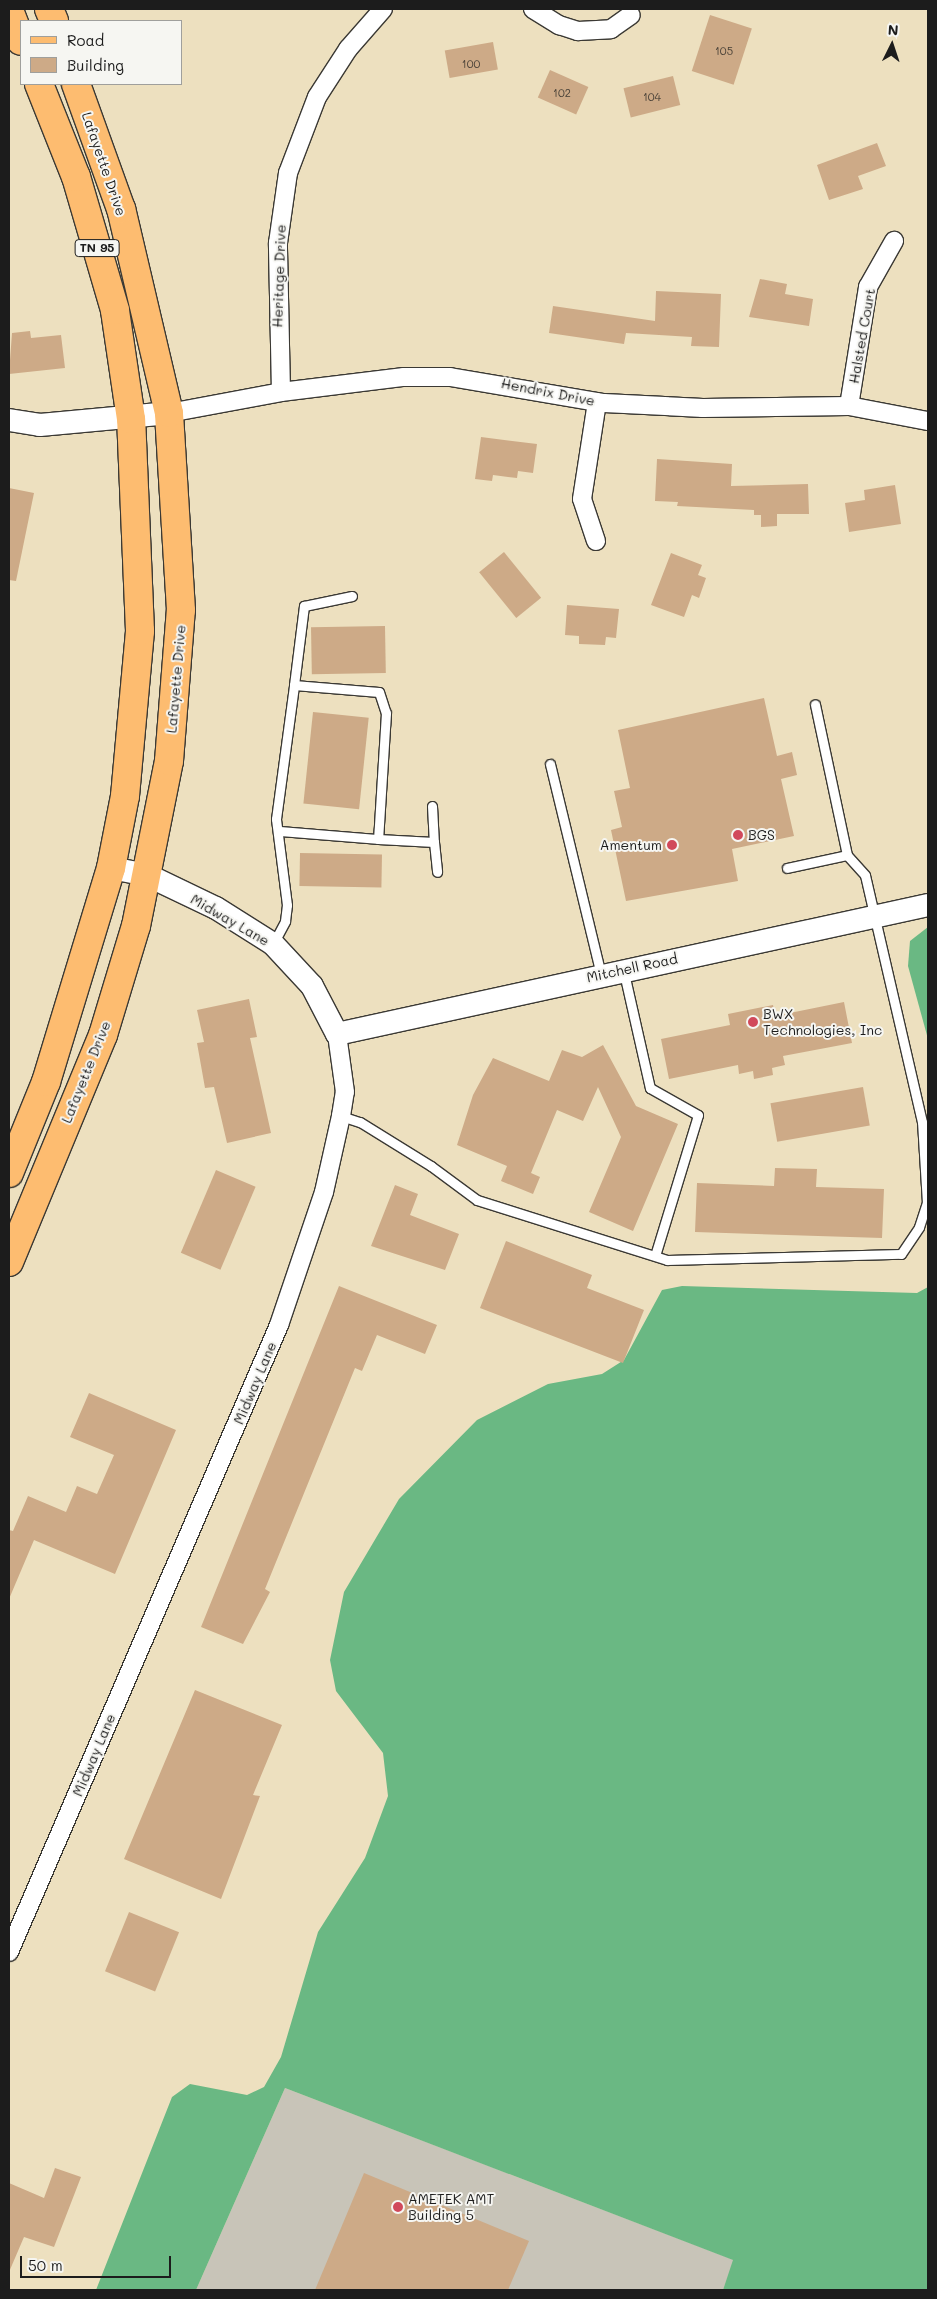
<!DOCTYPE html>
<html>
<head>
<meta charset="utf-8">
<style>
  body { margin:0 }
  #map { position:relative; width:937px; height:2299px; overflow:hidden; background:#ede0bf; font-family:Mali,sans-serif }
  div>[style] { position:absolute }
  .industrial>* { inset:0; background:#c8c4b8 }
  .forest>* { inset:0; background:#6ab883 }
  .building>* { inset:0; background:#cdaa87; transform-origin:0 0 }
  .roads { filter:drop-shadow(1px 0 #3b3934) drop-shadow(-1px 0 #3b3934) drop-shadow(0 1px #3b3934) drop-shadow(0 -1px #3b3934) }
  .service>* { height:9px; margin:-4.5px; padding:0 4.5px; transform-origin:4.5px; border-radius:4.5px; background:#fff }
  .minor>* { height:18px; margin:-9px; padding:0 9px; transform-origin:9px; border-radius:9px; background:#fff }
  .tertiary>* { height:22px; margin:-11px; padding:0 11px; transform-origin:11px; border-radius:11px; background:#fff }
  .primary>* { height:28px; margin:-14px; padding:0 14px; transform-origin:14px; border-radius:14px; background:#fdbc70 }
  .dots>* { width:14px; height:14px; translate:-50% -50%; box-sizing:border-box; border:2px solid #f6f6f2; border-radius:50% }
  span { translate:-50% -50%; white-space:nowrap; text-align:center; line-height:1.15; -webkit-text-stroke:4px #f6f6f2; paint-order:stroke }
  .number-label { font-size:11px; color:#484037 }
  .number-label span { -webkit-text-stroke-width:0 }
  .shield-label span { padding:1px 4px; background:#f6f6f2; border:1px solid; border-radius:4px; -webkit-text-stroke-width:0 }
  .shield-label { font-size:12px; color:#1c1c1c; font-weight:700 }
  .street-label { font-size:14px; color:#1c1c1c }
  .poi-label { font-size:14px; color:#1c1c1c }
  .left { translate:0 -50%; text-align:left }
  .right { translate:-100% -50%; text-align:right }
  .frame { position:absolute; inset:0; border:10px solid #1c1c1c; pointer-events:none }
  .legend { position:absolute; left:20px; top:20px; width:162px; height:65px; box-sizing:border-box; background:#f6f6f2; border:1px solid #9f9f9c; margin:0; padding:6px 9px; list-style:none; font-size:15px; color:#1c1c1c }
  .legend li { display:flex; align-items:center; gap:10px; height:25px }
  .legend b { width:25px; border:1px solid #9f9f9c }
  .north { position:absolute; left:867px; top:20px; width:50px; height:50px; -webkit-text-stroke:4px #f6f6f2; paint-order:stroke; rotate:4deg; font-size:14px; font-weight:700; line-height:20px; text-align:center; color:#1c1c1c }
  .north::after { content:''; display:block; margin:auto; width:18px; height:22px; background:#1c1c1c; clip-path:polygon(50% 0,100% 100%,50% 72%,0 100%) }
  .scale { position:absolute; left:20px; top:2256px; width:151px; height:22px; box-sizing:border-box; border:2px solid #1c1c1c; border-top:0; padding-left:6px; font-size:15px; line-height:18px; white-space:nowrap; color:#1c1c1c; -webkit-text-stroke:4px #f6f6f2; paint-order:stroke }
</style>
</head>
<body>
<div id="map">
  <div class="industrial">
    <i style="clip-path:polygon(285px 2088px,734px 2260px,723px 2290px,196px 2290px)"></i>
  </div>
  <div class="forest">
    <i style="clip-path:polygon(928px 927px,928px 1039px,908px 966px,910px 941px)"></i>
    <i style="clip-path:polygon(682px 1286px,917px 1293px,928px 1287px,928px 2290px,723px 2290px,733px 2260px,285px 2088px,196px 2290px,96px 2290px,172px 2097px,190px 2084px,247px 2095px,264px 2087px,281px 2057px,318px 1932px,365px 1858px,388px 1796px,383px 1753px,336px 1691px,330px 1660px,344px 1592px,399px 1499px,477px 1420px,548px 1384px,602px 1374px,624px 1360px,662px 1290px)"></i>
  </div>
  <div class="building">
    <i style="left:710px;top:15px;width:44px;height:59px;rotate:18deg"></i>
    <i style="left:493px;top:42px;width:28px;height:49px;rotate:80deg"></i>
    <i style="left:550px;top:70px;width:42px;height:30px;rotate:24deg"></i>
    <i style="left:673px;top:76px;width:30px;height:51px;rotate:76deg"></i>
    <i style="clip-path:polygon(877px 143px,886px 166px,858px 176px,863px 189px,829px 200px,817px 165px)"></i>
    <i style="clip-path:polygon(760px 279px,787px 284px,785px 294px,813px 299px,809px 326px,749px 317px)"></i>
    <i style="clip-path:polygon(656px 291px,721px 294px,719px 347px,691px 346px,692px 337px,626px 333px,624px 344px,549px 333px,553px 306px,655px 321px)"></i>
    <i style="clip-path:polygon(30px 331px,31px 338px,61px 335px,65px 368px,9px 374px,12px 333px)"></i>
    <i style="clip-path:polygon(481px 437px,537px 444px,533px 473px,518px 471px,517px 478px,493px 475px,492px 481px,475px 479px)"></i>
    <i style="clip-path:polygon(657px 459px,732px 464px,731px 486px,808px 484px,809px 514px,777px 514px,777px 526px,761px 527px,761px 515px,754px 515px,754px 510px,677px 506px,678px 502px,655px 501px)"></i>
    <i style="clip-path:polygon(895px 485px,901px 524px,849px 532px,845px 503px,865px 500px,864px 490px)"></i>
    <i style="clip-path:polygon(9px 488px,34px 493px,16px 581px,9px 580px)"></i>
    <i style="left:504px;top:552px;width:59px;height:32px;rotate:51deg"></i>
    <i style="clip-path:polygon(671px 553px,702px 565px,698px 575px,706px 578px,699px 598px,692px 595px,684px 617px,651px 605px)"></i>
    <i style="clip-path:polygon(567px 605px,619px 609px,616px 638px,606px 637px,605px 645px,579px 644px,579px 636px,565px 635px)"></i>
    <i style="left:385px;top:626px;width:47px;height:74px;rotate:89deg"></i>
    <i style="clip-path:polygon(764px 698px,777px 756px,792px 752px,797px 775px,781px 779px,794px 836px,732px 849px,738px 881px,626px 901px,611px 830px,622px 827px,614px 791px,630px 788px,618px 730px)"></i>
    <i style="left:313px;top:712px;width:56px;height:92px;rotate:6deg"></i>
    <i style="left:300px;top:853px;width:82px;height:33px;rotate:1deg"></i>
    <i style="clip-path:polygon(249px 999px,257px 1037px,250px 1038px,271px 1133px,227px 1143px,214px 1087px,205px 1088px,197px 1043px,204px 1042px,197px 1010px)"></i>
    <i style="clip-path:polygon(844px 1002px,852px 1043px,783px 1056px,785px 1065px,772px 1068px,773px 1075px,754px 1079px,753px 1071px,739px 1074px,738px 1065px,669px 1079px,661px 1039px,730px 1025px,728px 1014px,773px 1005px,775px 1016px)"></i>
    <i style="clip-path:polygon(603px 1045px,636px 1106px,678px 1124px,633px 1231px,589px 1212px,621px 1137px,598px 1087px,583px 1121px,557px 1110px,531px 1173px,540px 1177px,533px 1194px,501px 1181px,507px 1166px,457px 1145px,473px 1095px,493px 1058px,549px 1081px,562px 1050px,582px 1057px)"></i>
    <i style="left:863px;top:1087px;width:39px;height:94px;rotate:80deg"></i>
    <i style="clip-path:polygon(775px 1168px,817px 1169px,816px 1187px,884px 1189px,882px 1238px,695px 1232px,697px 1183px,774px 1186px)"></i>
    <i style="left:216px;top:1170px;width:43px;height:90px;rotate:23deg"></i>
    <i style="clip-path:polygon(395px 1185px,418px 1194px,410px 1215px,459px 1234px,445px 1270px,371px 1246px)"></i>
    <i style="clip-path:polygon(506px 1241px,592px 1275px,587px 1288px,644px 1310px,623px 1363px,480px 1308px)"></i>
    <i style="clip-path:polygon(339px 1286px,437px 1325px,425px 1354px,377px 1335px,362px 1371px,355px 1368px,265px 1589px,270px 1592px,243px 1644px,201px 1627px)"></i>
    <i style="clip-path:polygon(89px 1393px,176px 1430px,115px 1574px,34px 1540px,9px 1599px,9px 1530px,13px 1531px,28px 1496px,66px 1512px,77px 1486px,97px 1494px,114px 1455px,70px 1437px)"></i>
    <i style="clip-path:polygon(195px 1690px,282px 1725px,253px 1795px,260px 1796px,221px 1899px,124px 1859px)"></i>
    <i style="left:129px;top:1912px;width:54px;height:64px;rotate:22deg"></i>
    <i style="clip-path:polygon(55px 2168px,81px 2177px,54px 2247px,24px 2237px,9px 2272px,9px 2183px,44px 2198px)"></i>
    <i style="clip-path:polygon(364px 2173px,529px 2241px,508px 2290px,315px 2290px)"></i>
  </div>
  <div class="roads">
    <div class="service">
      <i style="left:294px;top:685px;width:80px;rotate:-82.8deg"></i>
      <i style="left:304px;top:606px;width:49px;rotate:-11.8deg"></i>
      <i style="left:550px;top:764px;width:217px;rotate:76.4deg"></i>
      <i style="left:432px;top:806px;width:36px;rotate:87deg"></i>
      <i style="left:378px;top:839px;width:56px;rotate:3.1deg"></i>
      <i style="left:434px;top:842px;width:30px;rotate:84deg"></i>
      <i style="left:787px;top:868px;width:61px;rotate:-12.2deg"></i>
      <i style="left:273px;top:944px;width:26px;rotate:-62deg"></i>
      <i style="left:285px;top:921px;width:16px;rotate:-83deg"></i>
      <i style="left:287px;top:905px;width:87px;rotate:-97.3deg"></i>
      <i style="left:276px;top:819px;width:135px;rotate:-82.3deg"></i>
      <i style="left:294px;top:685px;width:85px;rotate:4.7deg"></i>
      <i style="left:379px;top:692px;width:22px;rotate:72deg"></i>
      <i style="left:386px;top:713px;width:126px;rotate:93.6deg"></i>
      <i style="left:378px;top:839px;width:97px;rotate:-175.3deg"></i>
      <i style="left:624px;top:973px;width:118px;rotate:77.3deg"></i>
      <i style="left:650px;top:1088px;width:55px;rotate:29.4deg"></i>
      <i style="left:698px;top:1115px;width:147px;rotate:107deg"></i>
      <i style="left:341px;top:1116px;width:20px;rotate:18deg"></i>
      <i style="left:360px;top:1122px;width:84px;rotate:31.8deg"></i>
      <i style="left:431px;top:1166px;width:57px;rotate:36.5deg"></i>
      <i style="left:477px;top:1200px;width:199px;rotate:17.5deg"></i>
      <i style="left:667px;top:1260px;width:234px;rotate:-1.5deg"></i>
      <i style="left:901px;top:1254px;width:32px;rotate:-56deg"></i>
      <i style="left:919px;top:1227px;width:25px;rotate:-72deg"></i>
      <i style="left:927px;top:1203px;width:81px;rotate:-93.5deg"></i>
      <i style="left:922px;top:1122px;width:253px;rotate:-103deg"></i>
      <i style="left:865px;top:875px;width:27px;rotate:-132deg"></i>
      <i style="left:847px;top:855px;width:154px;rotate:-102deg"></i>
    </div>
    <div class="minor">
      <i style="left:533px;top:9px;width:31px;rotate:32deg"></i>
      <i style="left:559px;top:25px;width:20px;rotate:18deg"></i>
      <i style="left:578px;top:31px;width:33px;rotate:-3deg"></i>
      <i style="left:611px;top:29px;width:24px;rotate:-35deg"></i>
      <i style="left:281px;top:392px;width:149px;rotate:-91.2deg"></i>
      <i style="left:278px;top:243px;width:71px;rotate:-81.9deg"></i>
      <i style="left:288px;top:173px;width:81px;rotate:-69.1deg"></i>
      <i style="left:317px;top:97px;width:57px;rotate:-57.1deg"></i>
      <i style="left:348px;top:49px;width:53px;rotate:-48.8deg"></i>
      <i style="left:849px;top:406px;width:121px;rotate:-80.9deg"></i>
      <i style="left:868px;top:287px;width:53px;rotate:-60.5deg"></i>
      <i style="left:169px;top:413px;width:114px;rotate:-10.6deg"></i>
      <i style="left:281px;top:392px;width:124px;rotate:-7deg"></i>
      <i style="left:404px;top:377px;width:46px"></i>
      <i style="left:450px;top:377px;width:156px;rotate:9.6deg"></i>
      <i style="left:604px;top:403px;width:99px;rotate:2.9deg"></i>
      <i style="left:703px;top:408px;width:146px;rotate:-0.8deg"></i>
      <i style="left:849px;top:406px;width:80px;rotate:10.8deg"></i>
      <i style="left:596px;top:541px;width:44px;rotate:-108.4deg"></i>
      <i style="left:582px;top:499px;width:98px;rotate:-81.2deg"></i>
      <i style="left:9px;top:1952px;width:683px;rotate:-66.7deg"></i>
      <i style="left:279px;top:1325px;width:140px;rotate:-71.3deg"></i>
      <i style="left:324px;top:1192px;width:78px;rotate:-77.4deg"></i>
      <i style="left:341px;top:1116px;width:24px;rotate:-81deg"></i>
      <i style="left:345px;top:1092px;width:59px;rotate:-97.9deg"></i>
    </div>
    <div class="tertiary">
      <i style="left:9px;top:420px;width:31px;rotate:9deg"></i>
      <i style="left:40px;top:425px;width:130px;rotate:-5.3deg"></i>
      <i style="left:111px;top:868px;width:37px;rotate:11deg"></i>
      <i style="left:147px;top:875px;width:76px;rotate:25.6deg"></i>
      <i style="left:216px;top:908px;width:67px;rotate:32.3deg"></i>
      <i style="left:273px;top:944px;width:57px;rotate:47.1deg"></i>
      <i style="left:312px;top:986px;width:54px;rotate:62.5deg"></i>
      <i style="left:337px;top:1034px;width:605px;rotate:-12.31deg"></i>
    </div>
    <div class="primary">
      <i style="left:49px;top:9px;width:13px;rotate:67deg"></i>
      <i style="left:9px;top:10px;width:33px;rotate:69deg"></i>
      <i style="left:9px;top:1173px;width:98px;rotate:-67.9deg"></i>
      <i style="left:46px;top:1082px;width:224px;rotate:-73.1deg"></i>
      <i style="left:111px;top:868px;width:73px;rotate:-79deg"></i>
      <i style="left:125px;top:796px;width:166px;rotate:-84.8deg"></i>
      <i style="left:140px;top:631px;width:212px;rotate:-92.4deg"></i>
      <i style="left:131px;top:419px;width:110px;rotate:-98.4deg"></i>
      <i style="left:115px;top:310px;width:139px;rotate:-106.3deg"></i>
      <i style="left:76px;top:177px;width:100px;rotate:-111.7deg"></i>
      <i style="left:9px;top:1262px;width:246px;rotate:-67.5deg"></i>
      <i style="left:103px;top:1035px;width:114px;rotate:-73.2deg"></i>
      <i style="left:136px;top:926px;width:168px;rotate:-78.7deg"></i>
      <i style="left:169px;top:761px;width:151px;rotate:-85.5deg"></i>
      <i style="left:181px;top:610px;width:197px;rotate:-93.5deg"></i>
      <i style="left:169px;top:413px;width:210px;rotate:-103.2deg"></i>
      <i style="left:121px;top:209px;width:133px;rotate:-109.8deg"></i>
    </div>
  </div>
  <div class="dots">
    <i style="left:738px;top:835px;background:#d1495b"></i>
    <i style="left:672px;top:845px;background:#d1495b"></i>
    <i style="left:753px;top:1022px;background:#d1495b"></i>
    <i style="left:398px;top:2207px;background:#d1495b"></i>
  </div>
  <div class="number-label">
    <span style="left:724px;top:51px">105</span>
    <span style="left:471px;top:64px">100</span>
    <span style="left:562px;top:93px">102</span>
    <span style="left:652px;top:97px">104</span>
  </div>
  <div class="shield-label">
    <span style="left:97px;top:248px">TN 95</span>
  </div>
  <div class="street-label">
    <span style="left:104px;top:164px;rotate:71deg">Lafayette Drive</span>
    <span style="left:279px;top:276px;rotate:-88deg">Heritage Drive</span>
    <span style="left:862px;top:336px;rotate:-80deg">Halsted Court</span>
    <span style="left:548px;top:392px;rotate:11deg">Hendrix Drive</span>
    <span style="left:176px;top:679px;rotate:-85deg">Lafayette Drive</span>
    <span style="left:230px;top:920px;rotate:30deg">Midway Lane</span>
    <span style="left:632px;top:968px;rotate:-12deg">Mitchell Road</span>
    <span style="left:86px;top:1072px;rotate:-68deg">Lafayette Drive</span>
    <span style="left:255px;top:1383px;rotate:-67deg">Midway Lane</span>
    <span style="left:94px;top:1755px;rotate:-67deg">Midway Lane</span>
  </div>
  <div class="poi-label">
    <span class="left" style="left:748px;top:835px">BGS</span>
    <span class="right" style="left:662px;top:845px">Amentum</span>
    <span class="left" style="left:763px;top:1022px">BWX<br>Technologies, Inc</span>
    <span class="left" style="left:408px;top:2207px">AMETEK AMT<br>Building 5</span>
  </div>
  <div class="frame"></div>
  <ul class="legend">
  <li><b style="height:6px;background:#fdbc70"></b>Road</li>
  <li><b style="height:14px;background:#cdaa87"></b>Building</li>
  </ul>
  <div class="north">N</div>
  <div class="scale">50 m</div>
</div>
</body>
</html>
